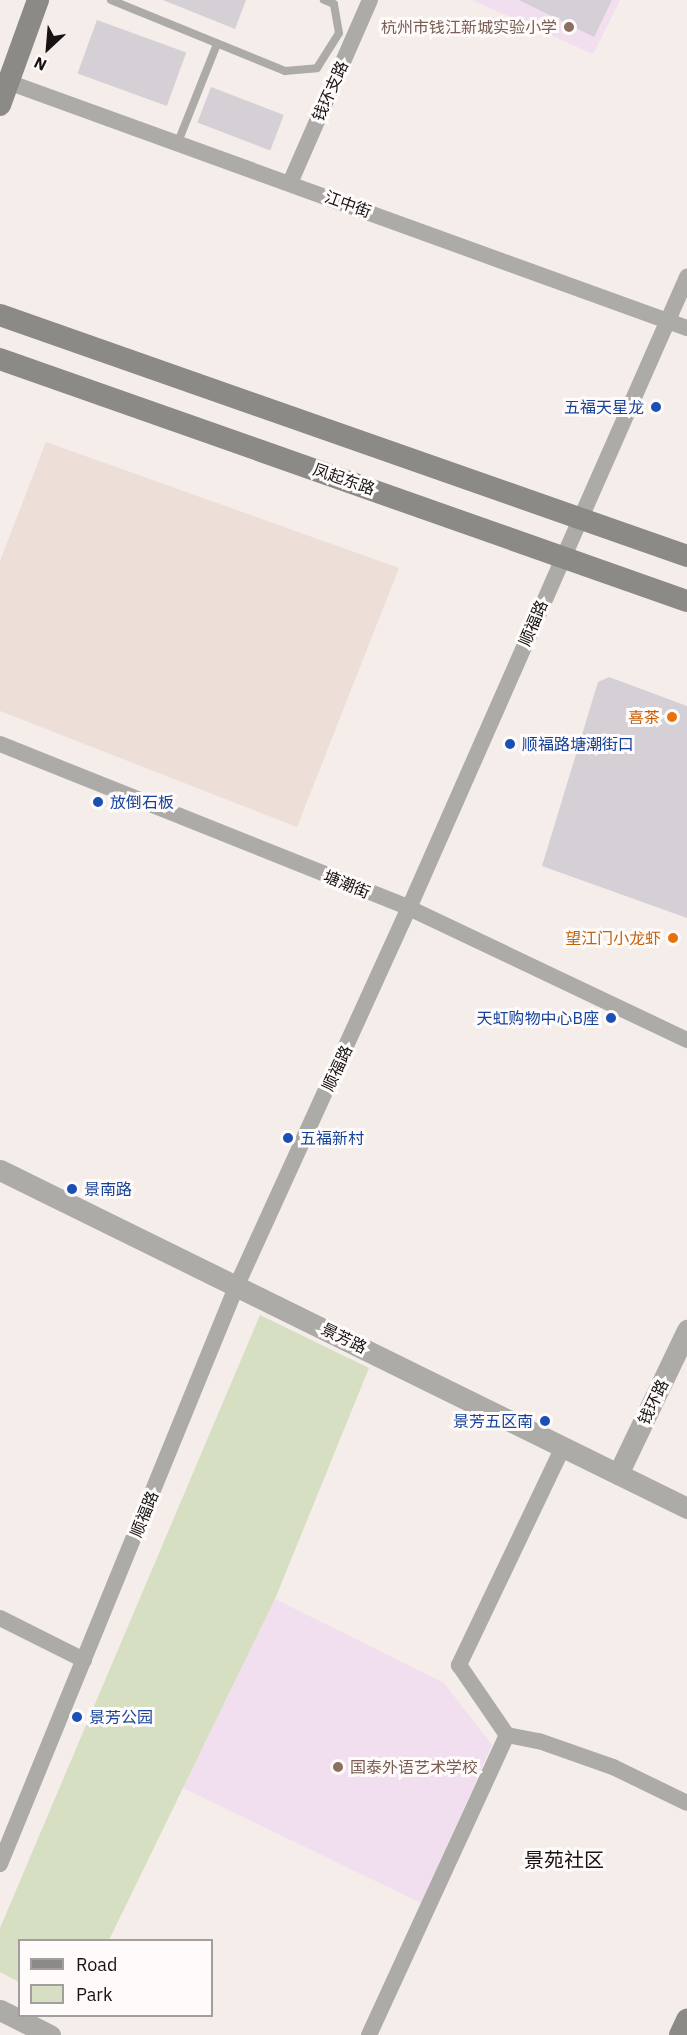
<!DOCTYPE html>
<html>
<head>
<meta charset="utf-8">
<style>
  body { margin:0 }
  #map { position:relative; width:687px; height:2035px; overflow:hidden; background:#f5ede9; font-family:"IBM Plex Sans","Noto Sans SC",sans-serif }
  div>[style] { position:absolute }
  .built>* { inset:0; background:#edded7 }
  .education>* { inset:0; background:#f1deef }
  .green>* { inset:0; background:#d7dfc2 }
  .building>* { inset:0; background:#d5d0d5; transform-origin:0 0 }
  .service>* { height:8px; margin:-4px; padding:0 4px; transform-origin:4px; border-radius:4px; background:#acaba8 }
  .minor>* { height:16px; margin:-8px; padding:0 8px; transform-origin:8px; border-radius:8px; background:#acaba8 }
  .tertiary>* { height:21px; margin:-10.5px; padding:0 10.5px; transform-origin:10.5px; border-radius:10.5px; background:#acaba8 }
  .secondary>* { height:22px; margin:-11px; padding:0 11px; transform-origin:11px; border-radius:11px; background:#8c8a86 }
  .dots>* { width:16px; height:16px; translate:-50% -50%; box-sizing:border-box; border:3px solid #fefbfa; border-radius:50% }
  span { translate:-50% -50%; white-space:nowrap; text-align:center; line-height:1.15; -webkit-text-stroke:6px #fefbfa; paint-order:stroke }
  .education-label { font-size:16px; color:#785e54 }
  .right { translate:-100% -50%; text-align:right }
  .left { translate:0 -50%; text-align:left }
  .street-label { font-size:16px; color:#161312 }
  .transit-label { font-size:16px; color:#164399 }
  .food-label { font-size:16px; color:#c56008 }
  .quarter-label { font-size:20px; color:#161312 }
  .legend { position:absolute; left:18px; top:1939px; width:195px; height:78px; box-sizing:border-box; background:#fefbfa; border:2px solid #a19e9d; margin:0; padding:8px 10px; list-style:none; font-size:18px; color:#161312 }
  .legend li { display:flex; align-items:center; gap:12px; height:30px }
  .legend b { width:30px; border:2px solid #a19e9d }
  .north { position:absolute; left:18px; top:18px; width:60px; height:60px; -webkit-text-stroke:4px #fefbfa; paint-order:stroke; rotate:206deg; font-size:16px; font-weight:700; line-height:24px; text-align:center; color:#161312 }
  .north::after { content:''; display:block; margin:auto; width:21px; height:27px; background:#161312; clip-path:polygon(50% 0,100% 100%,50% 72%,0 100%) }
</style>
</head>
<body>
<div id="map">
  <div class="built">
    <i style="clip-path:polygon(46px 442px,399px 568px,297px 827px,0 711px,0 561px)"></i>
  </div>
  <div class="education">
    <i style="clip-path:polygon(472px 0,620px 0,593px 54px)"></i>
    <i style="clip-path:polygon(275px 1599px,444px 1683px,492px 1745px,421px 1903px,183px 1788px)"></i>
  </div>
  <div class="green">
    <i style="clip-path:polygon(260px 1315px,369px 1368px,275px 1599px,109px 1940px,20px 1940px,19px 1982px,0 1972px,0 1928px)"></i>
  </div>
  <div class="building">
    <i style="clip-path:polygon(163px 0,246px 0,235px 29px)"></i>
    <i style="clip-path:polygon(519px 0,612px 0,594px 37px)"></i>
    <i style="left:97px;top:20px;width:95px;height:57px;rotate:20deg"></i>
    <i style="left:211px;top:87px;width:78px;height:38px;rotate:21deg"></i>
    <i style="clip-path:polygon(609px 677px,687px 706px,687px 918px,542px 866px,598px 682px)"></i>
  </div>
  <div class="service">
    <i style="left:111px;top:0;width:188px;rotate:22.2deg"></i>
    <i style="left:285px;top:71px;width:32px;rotate:-5deg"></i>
    <i style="left:317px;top:68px;width:41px;rotate:-57.8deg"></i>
    <i style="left:339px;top:33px;width:29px;rotate:-100deg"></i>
    <i style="left:334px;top:4px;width:11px;rotate:-158deg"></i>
    <i style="left:178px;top:142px;width:105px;rotate:-68.3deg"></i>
  </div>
  <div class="minor">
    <i style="left:8px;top:82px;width:722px;rotate:19.92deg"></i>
    <i style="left:290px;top:183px;width:200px;rotate:-66.4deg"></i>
    <i style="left:0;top:744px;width:441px;rotate:21.8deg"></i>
    <i style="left:409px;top:908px;width:308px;rotate:25.4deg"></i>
    <i style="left:563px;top:1447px;width:242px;rotate:115.5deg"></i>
    <i style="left:459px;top:1665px;width:85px;rotate:55.6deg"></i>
    <i style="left:507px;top:1735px;width:33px;rotate:11deg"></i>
    <i style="left:539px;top:1741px;width:78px;rotate:19.4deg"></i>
    <i style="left:613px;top:1767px;width:82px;rotate:25.9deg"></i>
    <i style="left:0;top:1618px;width:94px;rotate:26.6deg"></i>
    <i style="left:0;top:1864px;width:626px;rotate:-67.74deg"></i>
    <i style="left:237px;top:1285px;width:414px;rotate:-65.5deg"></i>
    <i style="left:409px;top:908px;width:690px;rotate:-66.22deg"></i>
    <i style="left:369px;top:2035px;width:330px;rotate:-65.3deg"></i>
  </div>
  <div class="tertiary">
    <i style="left:0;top:1170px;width:766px;rotate:26.2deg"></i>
    <i style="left:618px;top:1474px;width:160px;rotate:-64.4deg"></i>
    <i style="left:0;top:2010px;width:56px;rotate:26.6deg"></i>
  </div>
  <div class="secondary">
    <i style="left:0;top:105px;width:112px;rotate:-70.1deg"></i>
    <i style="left:0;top:315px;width:728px;rotate:19.33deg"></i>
    <i style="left:0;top:359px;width:728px;rotate:19.41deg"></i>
    <i style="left:680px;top:2035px;width:17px;rotate:-65deg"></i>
  </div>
  <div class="dots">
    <i style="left:569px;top:27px;background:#8d6e63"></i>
    <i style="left:656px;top:407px;background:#1a4fb4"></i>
    <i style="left:672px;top:717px;background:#e8710a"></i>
    <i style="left:510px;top:744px;background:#1a4fb4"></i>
    <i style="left:98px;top:802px;background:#1a4fb4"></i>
    <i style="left:673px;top:938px;background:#e8710a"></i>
    <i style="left:611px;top:1018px;background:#1a4fb4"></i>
    <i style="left:288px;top:1138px;background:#1a4fb4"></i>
    <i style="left:72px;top:1189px;background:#1a4fb4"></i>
    <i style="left:545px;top:1421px;background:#1a4fb4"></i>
    <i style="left:77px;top:1717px;background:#1a4fb4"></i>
    <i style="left:338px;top:1767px;background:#8d6e63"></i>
  </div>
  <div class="education-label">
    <span class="right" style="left:557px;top:27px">杭州市钱江新城实验小学</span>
    <span class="left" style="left:350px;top:1767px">国泰外语艺术学校</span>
  </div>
  <div class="street-label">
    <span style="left:330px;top:91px;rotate:-66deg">钱环支路</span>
    <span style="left:348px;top:204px;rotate:20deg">江中街</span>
    <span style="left:344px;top:479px;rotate:19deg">凤起东路</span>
    <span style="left:533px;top:623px;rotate:-67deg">顺福路</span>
    <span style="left:347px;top:884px;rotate:22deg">塘潮街</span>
    <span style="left:337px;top:1068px;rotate:-65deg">顺福路</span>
    <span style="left:344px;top:1338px;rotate:26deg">景芳路</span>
    <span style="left:653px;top:1402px;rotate:-64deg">钱环路</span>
    <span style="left:144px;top:1514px;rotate:-68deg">顺福路</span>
  </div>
  <div class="transit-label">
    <span class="right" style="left:644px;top:407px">五福天星龙</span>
    <span class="left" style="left:522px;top:744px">顺福路塘潮街口</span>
    <span class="left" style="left:110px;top:802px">放倒石板</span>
    <span class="right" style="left:599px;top:1018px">天虹购物中心B座</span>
    <span class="left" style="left:300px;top:1138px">五福新村</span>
    <span class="left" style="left:84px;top:1189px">景南路</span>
    <span class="right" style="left:533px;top:1421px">景芳五区南</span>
    <span class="left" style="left:89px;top:1717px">景芳公园</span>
  </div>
  <div class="food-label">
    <span class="right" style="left:660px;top:717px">喜茶</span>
    <span class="right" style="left:661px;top:938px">望江门小龙虾</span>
  </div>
  <div class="quarter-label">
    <span style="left:564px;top:1859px">景苑社区</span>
  </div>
  <ul class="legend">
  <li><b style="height:8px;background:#8c8a86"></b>Road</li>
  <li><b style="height:16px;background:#d7dfc2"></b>Park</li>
  </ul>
  <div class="north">N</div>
</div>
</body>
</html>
